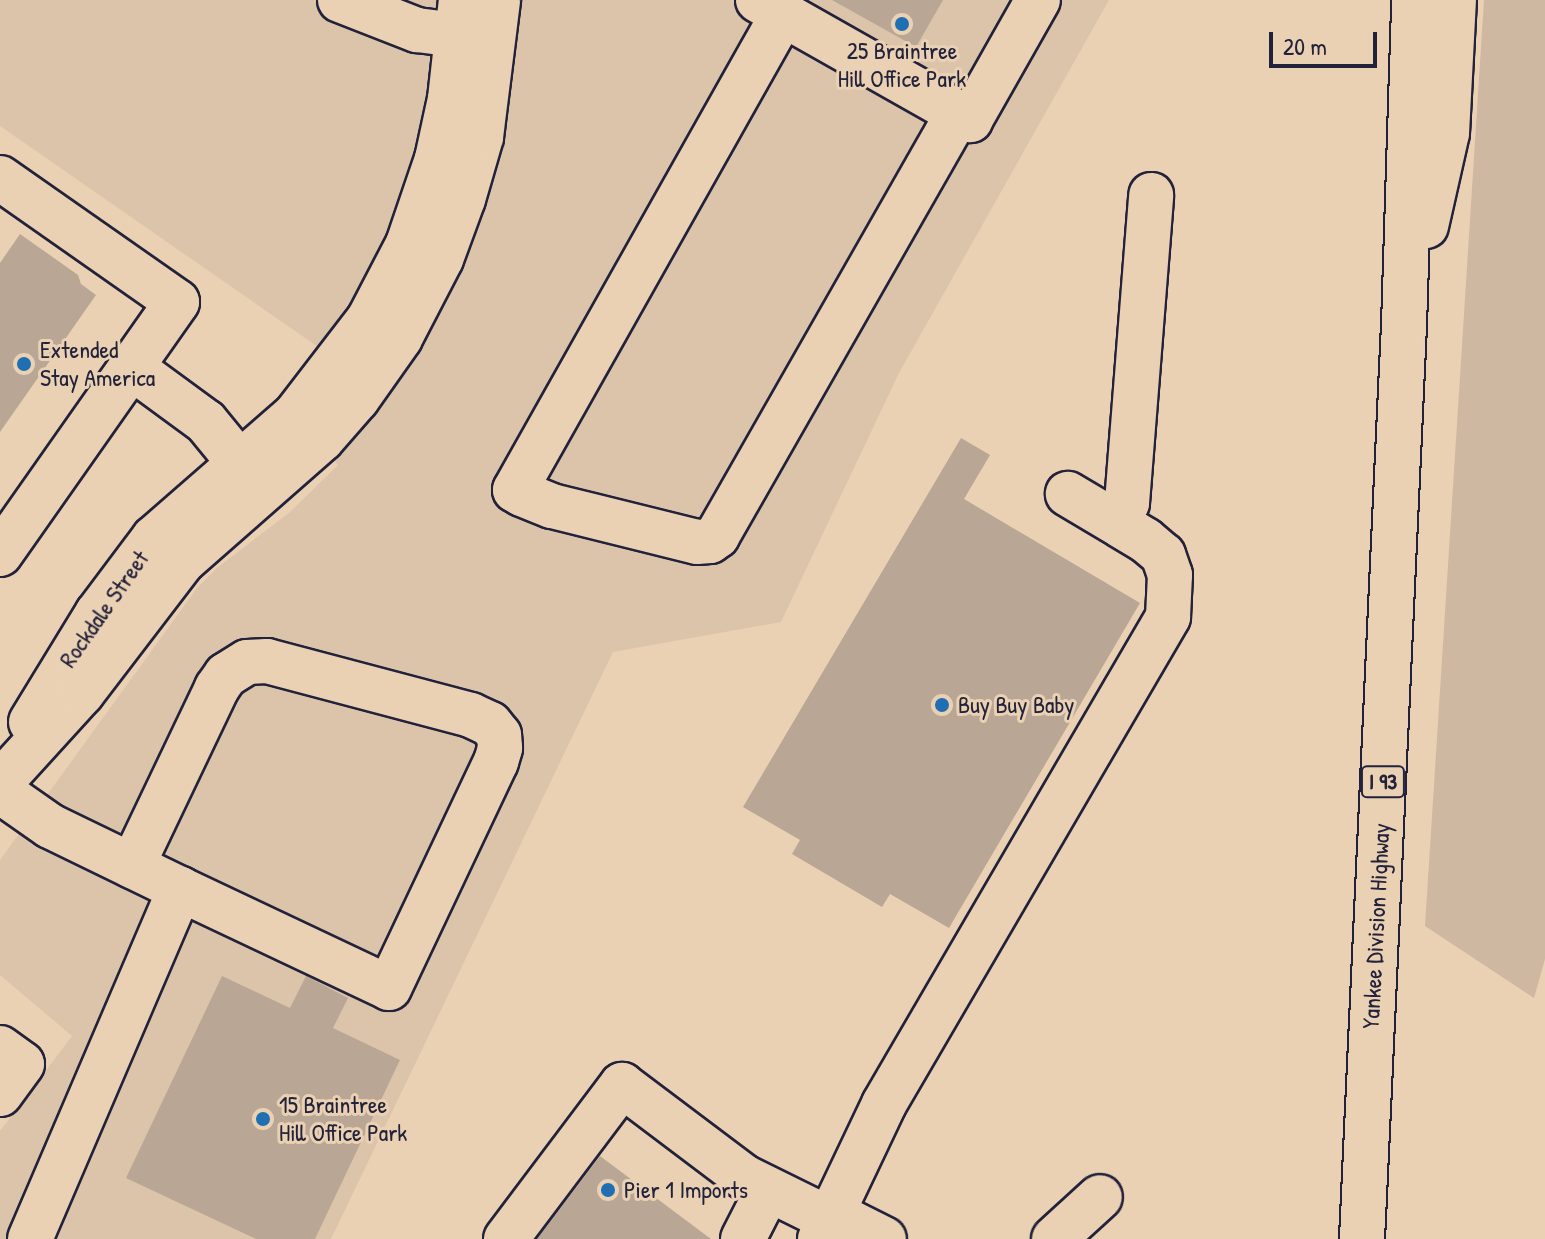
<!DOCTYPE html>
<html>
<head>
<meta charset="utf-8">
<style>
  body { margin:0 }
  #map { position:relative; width:1545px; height:1239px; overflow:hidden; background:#ebd1b3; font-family:"Patrick Hand",sans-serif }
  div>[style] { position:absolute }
  .built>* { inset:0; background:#dcc4aa }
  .green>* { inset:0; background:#ceb8a2 }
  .building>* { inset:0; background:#b9a695 }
  .roads { filter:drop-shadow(2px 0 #22223b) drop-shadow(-2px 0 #22223b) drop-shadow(0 2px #22223b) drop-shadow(0 -2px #22223b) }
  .minor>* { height:44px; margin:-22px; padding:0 22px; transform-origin:22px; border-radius:22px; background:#ebd1b3 }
  .highway>* { height:44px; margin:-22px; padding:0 22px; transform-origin:22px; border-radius:22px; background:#ebd1b3 }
  .dots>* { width:22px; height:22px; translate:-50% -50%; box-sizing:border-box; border:4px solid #ebd1b3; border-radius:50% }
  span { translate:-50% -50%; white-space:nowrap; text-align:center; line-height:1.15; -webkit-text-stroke:6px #ebd1b3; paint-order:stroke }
  .shield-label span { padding:2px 6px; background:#ebd1b3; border:2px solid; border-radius:6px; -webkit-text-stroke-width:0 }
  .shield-label { font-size:22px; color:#22223b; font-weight:700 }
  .poi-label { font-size:24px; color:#22223b }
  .left { translate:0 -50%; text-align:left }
  .street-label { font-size:24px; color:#22223b }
  .scale { position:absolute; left:1269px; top:32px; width:108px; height:36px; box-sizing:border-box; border:4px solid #22223b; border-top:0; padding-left:10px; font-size:24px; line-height:28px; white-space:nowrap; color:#22223b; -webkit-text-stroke:6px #ebd1b3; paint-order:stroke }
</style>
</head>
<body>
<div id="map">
  <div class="built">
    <i style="clip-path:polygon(0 0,1109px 0,899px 373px,781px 622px,613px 652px,331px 1239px,0 1239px,0 1131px,72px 1036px,0 975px,0 860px,197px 588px,217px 568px,290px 512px,338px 465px,283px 397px,321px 349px,0 126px)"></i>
  </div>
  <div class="green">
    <i style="clip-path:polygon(1484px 0,1545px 0,1545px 959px,1534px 998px,1425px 926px)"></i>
  </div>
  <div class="building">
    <i style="clip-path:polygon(832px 0,943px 0,916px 47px)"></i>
    <i style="clip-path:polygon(20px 234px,78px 275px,81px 284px,96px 295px,0 432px,0 263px)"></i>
    <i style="clip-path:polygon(961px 438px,990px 455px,964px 499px,1140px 603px,949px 928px,890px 894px,882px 907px,792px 854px,800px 840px,743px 807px)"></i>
    <i style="clip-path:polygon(222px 976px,290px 1008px,306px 976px,348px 998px,333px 1028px,400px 1060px,315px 1239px,256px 1239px,126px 1178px)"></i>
    <i style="clip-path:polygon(600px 1156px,711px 1239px,537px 1239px)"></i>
  </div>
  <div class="roads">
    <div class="minor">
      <i style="left:340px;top:0;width:83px;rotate:21.3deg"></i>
      <i style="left:417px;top:30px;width:72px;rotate:7.2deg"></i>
      <i style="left:758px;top:0;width:244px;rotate:29.5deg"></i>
      <i style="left:970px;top:120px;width:138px;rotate:-60.5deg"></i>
      <i style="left:783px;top:14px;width:546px;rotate:119.38deg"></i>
      <i style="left:515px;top:490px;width:8px;rotate:30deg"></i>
      <i style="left:522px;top:494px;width:32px;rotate:22deg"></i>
      <i style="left:552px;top:506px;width:149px;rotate:13.9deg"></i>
      <i style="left:697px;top:542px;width:13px;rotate:-4deg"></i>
      <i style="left:710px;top:541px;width:9px;rotate:-36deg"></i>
      <i style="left:717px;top:536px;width:487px;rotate:-60.3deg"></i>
      <i style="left:0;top:178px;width:216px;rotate:35deg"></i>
      <i style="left:177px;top:302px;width:308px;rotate:125.1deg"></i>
      <i style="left:131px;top:367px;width:93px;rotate:36.3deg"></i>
      <i style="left:206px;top:422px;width:85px;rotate:50.7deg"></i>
      <i style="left:1118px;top:523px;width:22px;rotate:-66deg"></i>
      <i style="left:1127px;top:503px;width:309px;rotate:-85.5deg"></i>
      <i style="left:31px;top:722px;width:127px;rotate:-58.6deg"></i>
      <i style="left:97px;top:614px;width:95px;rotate:-53.1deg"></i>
      <i style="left:154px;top:538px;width:189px;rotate:-41.1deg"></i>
      <i style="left:296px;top:414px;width:120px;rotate:-52.5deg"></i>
      <i style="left:369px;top:319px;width:85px;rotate:-62.5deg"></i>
      <i style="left:408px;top:244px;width:90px;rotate:-71.2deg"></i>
      <i style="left:437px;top:159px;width:61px;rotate:-77.8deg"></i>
      <i style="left:450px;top:99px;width:100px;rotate:-83.7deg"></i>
      <i style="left:0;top:783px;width:122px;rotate:-47.7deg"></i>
      <i style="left:82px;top:693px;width:165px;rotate:-52.6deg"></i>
      <i style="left:182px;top:562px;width:186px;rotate:-41.3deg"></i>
      <i style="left:322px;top:439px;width:53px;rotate:-48.8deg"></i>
      <i style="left:357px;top:399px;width:75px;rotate:-54.8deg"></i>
      <i style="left:400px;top:338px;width:89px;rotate:-62.6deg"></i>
      <i style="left:441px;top:259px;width:64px;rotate:-69.9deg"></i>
      <i style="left:463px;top:199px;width:65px;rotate:-73.8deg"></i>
      <i style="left:481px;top:137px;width:138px;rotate:-82.9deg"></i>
      <i style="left:0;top:791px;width:61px;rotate:35deg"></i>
      <i style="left:50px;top:826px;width:144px;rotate:25.9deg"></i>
      <i style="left:180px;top:889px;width:231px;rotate:25.3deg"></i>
      <i style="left:389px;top:988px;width:250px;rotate:-64.7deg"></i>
      <i style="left:496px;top:762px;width:15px;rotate:-74deg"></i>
      <i style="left:500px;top:748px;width:13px;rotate:-94deg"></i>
      <i style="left:499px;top:735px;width:14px;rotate:-129deg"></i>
      <i style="left:490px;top:724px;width:21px;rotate:-155deg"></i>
      <i style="left:471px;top:715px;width:211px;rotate:-165.2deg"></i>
      <i style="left:267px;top:661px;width:20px;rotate:177deg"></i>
      <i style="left:247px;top:662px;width:25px;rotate:148deg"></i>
      <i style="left:226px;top:675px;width:16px;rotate:125deg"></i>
      <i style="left:217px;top:688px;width:197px;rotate:115.5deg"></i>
      <i style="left:0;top:1048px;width:27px;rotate:36deg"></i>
      <i style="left:22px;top:1064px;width:37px;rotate:126deg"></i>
      <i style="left:832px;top:1213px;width:58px;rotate:26.6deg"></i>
      <i style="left:30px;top:1239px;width:381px;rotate:-66.8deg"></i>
      <i style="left:506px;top:1239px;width:193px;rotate:-53deg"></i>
      <i style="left:622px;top:1085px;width:153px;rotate:37deg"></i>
      <i style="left:744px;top:1177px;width:95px;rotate:26.3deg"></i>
      <i style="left:743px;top:1239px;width:55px;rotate:-63deg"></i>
      <i style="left:820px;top:1239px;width:149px;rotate:-64.6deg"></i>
      <i style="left:884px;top:1104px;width:564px;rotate:-59.75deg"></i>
      <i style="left:1168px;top:617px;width:42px;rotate:-87.3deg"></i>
      <i style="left:1170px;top:575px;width:21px;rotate:-109deg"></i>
      <i style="left:1163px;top:555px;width:23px;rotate:-140deg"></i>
      <i style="left:1145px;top:540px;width:90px;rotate:-149.1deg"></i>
      <i style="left:1054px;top:1239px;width:62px;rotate:-42.4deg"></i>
    </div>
    <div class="highway">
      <i style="left:1426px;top:226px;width:95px;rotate:-77.3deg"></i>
      <i style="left:1447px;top:133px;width:133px;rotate:-87deg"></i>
      <i style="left:1362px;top:1239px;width:914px;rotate:-87.37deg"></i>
      <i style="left:1404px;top:326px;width:326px;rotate:-88.2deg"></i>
    </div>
  </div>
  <div class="dots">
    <i style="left:902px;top:24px;background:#1f6fb2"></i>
    <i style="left:24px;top:364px;background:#1f6fb2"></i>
    <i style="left:942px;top:705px;background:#1f6fb2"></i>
    <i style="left:263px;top:1119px;background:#1f6fb2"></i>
    <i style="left:608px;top:1190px;background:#1f6fb2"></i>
  </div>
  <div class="shield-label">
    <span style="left:1383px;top:782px">I 93</span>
  </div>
  <div class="poi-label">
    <span style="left:902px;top:65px">25 Braintree<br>Hill Office Park</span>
    <span class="left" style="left:40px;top:364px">Extended<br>Stay America</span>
    <span class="left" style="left:958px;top:705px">Buy Buy Baby</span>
    <span class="left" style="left:279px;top:1119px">15 Braintree<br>Hill Office Park</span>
    <span class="left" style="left:624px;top:1190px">Pier 1 Imports</span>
  </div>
  <div class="street-label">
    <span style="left:104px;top:609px;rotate:-55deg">Rockdale Street</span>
    <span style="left:1376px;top:926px;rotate:-87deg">Yankee Division Highway</span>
  </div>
  <div class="scale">20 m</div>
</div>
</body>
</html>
